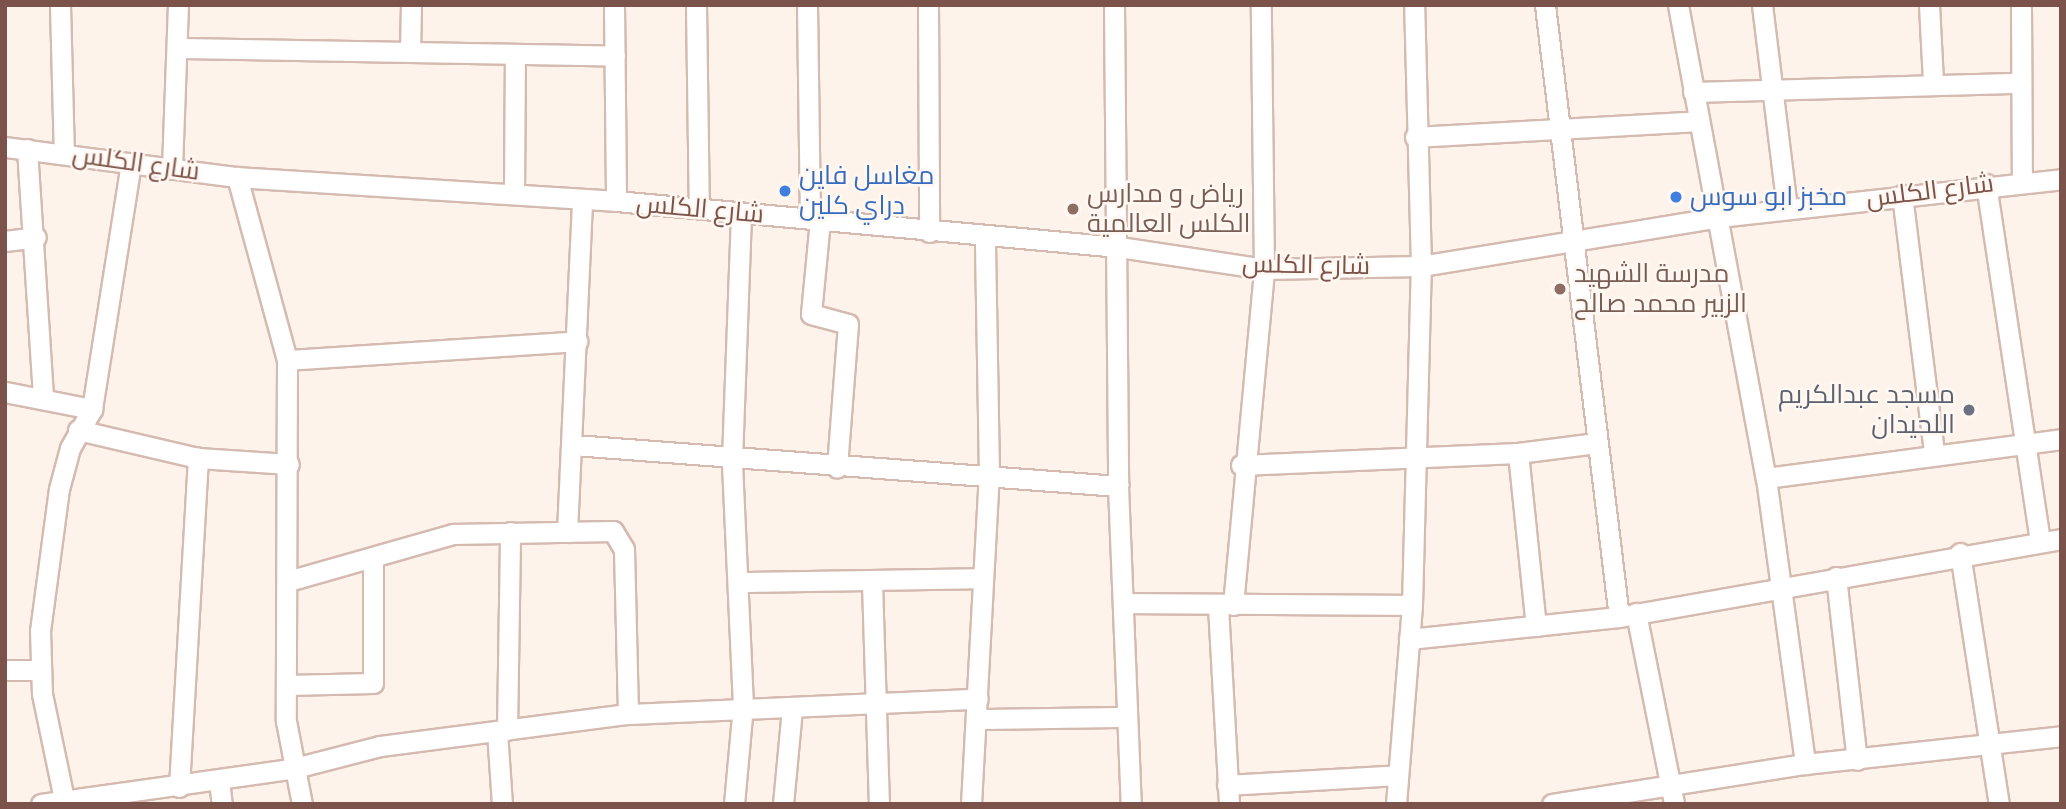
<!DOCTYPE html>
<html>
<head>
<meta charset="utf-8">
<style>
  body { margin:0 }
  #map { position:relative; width:2066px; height:809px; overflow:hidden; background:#fef3ea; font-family:Karla,Cairo,sans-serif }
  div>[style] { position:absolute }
  .roads { filter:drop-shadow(2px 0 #d4bab0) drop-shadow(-2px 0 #d4bab0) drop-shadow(0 2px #d4bab0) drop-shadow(0 -2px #d4bab0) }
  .minor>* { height:19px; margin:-9.5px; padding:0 9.5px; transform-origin:9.5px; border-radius:9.5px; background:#fff }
  .dots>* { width:19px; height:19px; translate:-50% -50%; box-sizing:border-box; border:4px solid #fff7f2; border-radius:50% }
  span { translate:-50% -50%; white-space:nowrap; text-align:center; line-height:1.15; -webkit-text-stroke:5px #fff7f2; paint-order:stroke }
  .street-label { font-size:26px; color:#7c534a }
  .shop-label { font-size:26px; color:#366cbe }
  .left { translate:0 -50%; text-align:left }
  .education-label { font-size:26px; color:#785e54 }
  .worship-label { font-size:26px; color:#5b616d }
  .right { translate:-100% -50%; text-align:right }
  .frame { position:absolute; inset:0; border:7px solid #7c534a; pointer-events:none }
</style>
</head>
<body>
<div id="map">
  <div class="roads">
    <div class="minor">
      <i style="left:60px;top:5px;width:149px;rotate:88.5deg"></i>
      <i style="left:614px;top:5px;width:196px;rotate:89.4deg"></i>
      <i style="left:696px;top:5px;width:203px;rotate:89.2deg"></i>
      <i style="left:807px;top:5px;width:214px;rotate:89.2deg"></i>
      <i style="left:928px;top:5px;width:227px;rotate:89.7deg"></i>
      <i style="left:1114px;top:5px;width:481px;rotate:89.5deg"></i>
      <i style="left:1118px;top:486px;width:318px;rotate:87.7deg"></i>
      <i style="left:1545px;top:5px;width:616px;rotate:83.11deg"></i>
      <i style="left:1678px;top:5px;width:481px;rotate:79.5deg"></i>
      <i style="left:1766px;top:478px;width:289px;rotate:82.2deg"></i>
      <i style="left:1762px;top:5px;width:205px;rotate:83deg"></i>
      <i style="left:1929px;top:5px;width:77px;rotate:87deg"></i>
      <i style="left:2021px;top:5px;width:174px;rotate:89.7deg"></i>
      <i style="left:178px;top:48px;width:437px;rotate:1deg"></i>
      <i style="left:410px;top:52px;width:47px;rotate:-88.8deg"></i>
      <i style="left:1693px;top:92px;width:327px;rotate:-1.6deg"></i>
      <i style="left:1415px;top:137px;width:284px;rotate:-3.2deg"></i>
      <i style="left:5px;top:147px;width:234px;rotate:7.4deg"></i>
      <i style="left:237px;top:177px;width:380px;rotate:3.6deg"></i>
      <i style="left:616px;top:201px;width:505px;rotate:5.23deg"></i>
      <i style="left:1119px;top:247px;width:147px;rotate:8.6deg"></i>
      <i style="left:1264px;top:269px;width:157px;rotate:-1.1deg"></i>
      <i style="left:1421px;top:266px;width:302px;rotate:-9.3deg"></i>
      <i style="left:1719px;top:217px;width:344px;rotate:-6.3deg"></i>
      <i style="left:27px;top:149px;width:250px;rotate:86.3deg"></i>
      <i style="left:172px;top:168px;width:163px;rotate:-87.9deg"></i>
      <i style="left:237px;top:177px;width:190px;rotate:74.7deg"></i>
      <i style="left:287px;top:360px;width:361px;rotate:90.2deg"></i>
      <i style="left:286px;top:721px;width:85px;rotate:79.1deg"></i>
      <i style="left:1986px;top:184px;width:359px;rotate:81.4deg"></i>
      <i style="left:514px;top:193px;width:139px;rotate:-89.6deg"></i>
      <i style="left:1902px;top:195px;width:260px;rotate:82.9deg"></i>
      <i style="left:820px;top:220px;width:94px;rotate:95.5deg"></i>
      <i style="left:811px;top:314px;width:38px;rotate:15deg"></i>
      <i style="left:848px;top:324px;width:144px;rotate:94.4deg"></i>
      <i style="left:5px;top:241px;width:31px;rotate:-7deg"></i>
      <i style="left:287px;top:360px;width:291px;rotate:-3.7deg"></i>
      <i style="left:5px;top:392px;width:89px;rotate:11.1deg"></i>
      <i style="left:92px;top:409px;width:249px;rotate:-81deg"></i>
      <i style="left:78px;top:430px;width:123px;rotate:13.1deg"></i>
      <i style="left:198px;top:458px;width:91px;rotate:3.8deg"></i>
      <i style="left:574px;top:445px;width:546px;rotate:4.31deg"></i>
      <i style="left:1518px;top:453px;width:174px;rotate:84.1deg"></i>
      <i style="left:1241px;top:465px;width:277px;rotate:-2.5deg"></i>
      <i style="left:1518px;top:453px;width:79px;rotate:-7.3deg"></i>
      <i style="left:1766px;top:478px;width:298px;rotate:-7.5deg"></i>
      <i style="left:567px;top:532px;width:333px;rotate:-87.4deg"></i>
      <i style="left:1960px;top:553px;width:254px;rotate:81.2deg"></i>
      <i style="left:1836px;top:577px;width:184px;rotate:83.5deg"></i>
      <i style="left:288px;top:581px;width:172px;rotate:-15.9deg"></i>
      <i style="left:453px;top:534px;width:160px;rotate:-1.1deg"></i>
      <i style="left:613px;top:531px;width:21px;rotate:59deg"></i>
      <i style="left:624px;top:549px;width:165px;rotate:88.6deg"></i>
      <i style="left:740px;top:582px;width:242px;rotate:-0.9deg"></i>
      <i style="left:872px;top:583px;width:221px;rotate:88.2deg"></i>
      <i style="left:1124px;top:603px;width:288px;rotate:0.4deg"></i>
      <i style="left:1233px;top:605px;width:337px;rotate:-84.7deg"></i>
      <i style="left:1264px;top:269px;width:264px;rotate:-90.7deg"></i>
      <i style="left:1218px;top:606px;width:198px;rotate:86.8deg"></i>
      <i style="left:1636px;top:613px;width:195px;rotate:78.7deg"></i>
      <i style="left:1409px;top:639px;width:211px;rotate:-6deg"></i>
      <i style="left:1619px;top:617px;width:449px;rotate:-10deg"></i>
      <i style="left:5px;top:670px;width:36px"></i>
      <i style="left:286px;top:685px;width:87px;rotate:-1.3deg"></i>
      <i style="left:373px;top:683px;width:122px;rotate:-90deg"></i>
      <i style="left:977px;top:719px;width:148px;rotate:-0.8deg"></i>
      <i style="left:507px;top:730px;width:198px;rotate:-89.1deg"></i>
      <i style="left:497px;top:731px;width:73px;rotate:86.1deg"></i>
      <i style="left:219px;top:781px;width:23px;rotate:83deg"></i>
      <i style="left:1227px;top:785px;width:171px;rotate:-3.3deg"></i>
      <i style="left:179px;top:787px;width:330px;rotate:-86.7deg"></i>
      <i style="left:41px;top:804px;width:252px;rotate:-8deg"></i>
      <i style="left:291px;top:769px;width:92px;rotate:-14.5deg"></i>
      <i style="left:380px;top:746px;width:250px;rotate:-7.4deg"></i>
      <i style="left:628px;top:714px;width:350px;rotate:-2.5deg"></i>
      <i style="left:65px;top:804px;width:112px;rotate:-101.8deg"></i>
      <i style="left:42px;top:694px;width:63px;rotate:-91.8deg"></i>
      <i style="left:40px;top:631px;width:143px;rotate:-82.4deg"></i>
      <i style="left:59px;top:489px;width:42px;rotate:-75deg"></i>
      <i style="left:70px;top:448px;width:45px;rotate:-60.6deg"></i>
      <i style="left:734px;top:804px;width:98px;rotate:-84.8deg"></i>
      <i style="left:743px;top:706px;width:246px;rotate:-92.6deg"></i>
      <i style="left:732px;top:460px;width:247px;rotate:-87.9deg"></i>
      <i style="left:783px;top:804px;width:96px;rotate:-84.6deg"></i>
      <i style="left:971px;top:804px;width:330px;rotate:-86.9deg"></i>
      <i style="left:989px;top:474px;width:236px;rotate:-91deg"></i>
      <i style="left:1396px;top:804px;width:200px;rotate:-85.4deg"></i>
      <i style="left:1412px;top:605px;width:339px;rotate:-88.5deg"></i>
      <i style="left:1421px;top:266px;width:261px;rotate:-91.5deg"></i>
      <i style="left:1552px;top:804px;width:256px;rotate:-9deg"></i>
      <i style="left:1805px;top:764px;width:258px;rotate:-6.2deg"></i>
    </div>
  </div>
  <div class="dots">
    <i style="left:785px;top:191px;background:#3f7fe0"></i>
    <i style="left:1676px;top:197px;background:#3f7fe0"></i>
    <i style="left:1073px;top:209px;background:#8d6e63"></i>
    <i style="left:1560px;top:289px;background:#8d6e63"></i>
    <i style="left:1969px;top:410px;background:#6b7280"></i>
  </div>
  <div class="street-label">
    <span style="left:136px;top:163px;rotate:8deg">شارع الكلس</span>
    <span style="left:1930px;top:191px;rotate:-7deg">شارع الكلس</span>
    <span style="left:700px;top:209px;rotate:5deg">شارع الكلس</span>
    <span style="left:1306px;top:265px;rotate:1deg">شارع الكلس</span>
  </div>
  <div class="shop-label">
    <span class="left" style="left:799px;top:191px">مغاسل فاين<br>دراي كلين</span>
    <span class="left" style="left:1690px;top:197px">مخبز ابو سوس</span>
  </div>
  <div class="education-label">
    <span class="left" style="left:1087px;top:209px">رياض و مدارس<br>الكلس العالمية</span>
    <span class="left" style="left:1574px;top:289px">مدرسة الشهيد<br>الزبير محمد صالح</span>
  </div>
  <div class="worship-label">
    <span class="right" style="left:1955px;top:410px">مسجد عبدالكريم<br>اللحيدان</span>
  </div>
  <div class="frame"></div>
</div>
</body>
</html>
